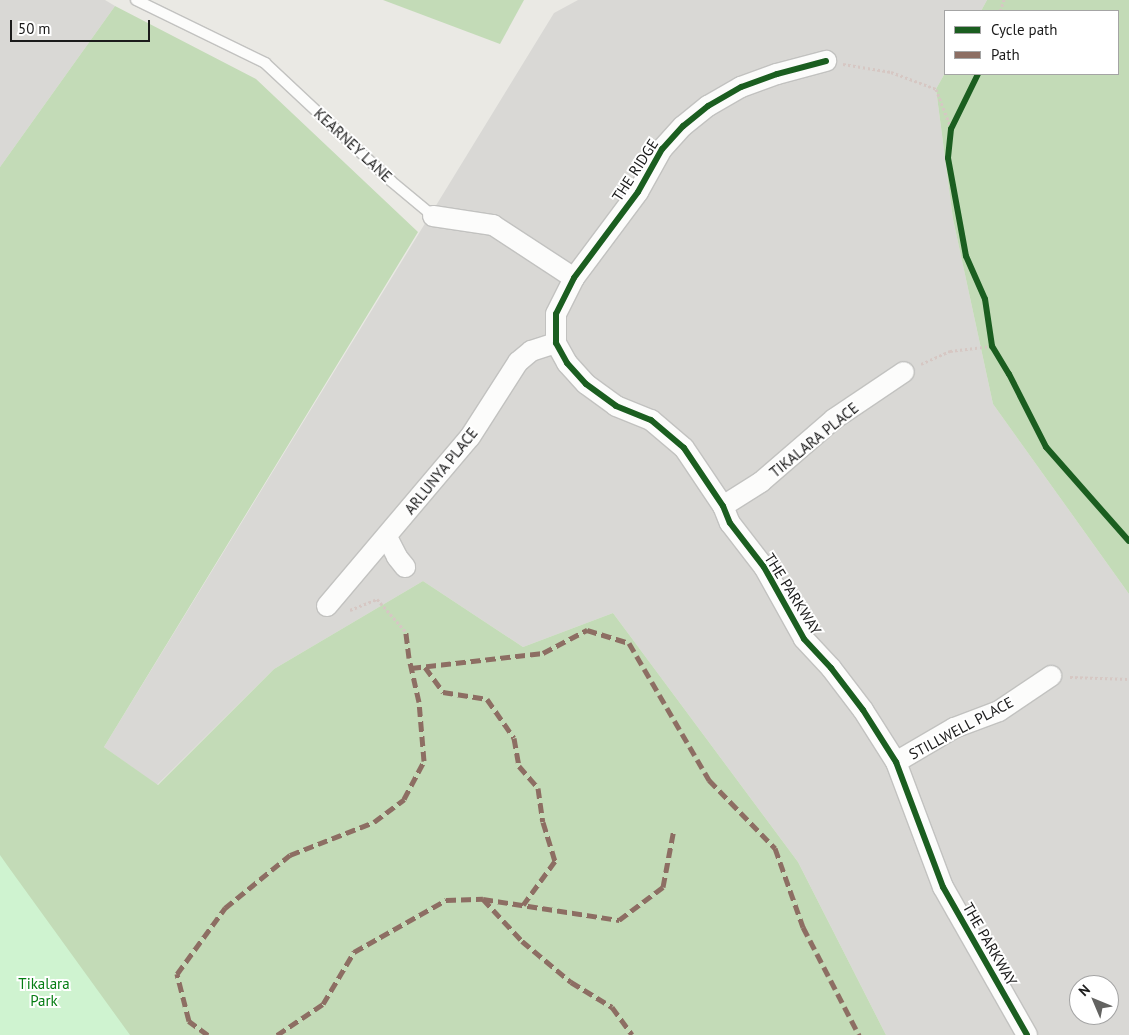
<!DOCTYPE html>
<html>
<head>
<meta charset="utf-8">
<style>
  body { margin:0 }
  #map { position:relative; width:1129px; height:1035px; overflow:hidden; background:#eae9e4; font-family:"PT Sans",sans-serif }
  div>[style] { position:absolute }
  .residential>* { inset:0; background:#d9d8d5 }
  .forest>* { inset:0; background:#c3dbb7 }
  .park>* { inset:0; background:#cff3d0 }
  .path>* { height:3px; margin-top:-1.5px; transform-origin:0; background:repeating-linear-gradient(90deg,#d6c7c3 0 2.5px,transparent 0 5px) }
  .roads { filter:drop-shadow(1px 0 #c2c2c0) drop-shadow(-1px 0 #c2c2c0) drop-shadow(0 1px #c2c2c0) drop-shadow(0 -1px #c2c2c0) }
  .service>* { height:10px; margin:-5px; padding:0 5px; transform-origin:5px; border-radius:5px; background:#fcfcfb }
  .minor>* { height:20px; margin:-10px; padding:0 10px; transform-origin:10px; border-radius:10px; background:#fcfcfb }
  .quiet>* { height:5px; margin-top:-2.5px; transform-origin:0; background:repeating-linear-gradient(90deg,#8d6e63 0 10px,transparent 0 15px) }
  .cycleway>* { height:6px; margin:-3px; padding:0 3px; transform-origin:3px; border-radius:3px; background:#1b5e20 }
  span { translate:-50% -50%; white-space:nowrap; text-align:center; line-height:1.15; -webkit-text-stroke:4px #fff; paint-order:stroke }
  .street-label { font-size:15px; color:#1b1b1b }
  .park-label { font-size:15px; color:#057d13 }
  .legend { position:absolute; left:944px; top:10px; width:175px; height:65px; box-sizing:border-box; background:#fff; border:1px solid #a4a4a4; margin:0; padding:6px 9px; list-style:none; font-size:15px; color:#1b1b1b }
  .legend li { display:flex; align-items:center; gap:10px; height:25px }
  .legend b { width:25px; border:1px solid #a4a4a4 }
  .north { position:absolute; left:1069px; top:975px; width:50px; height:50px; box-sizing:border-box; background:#fff; border:1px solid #a4a4a4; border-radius:50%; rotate:315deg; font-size:14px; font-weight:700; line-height:20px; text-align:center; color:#1b1b1b }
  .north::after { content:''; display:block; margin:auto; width:18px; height:22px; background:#636361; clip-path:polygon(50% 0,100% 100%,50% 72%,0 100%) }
  .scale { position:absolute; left:10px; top:20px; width:140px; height:22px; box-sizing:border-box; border:2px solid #1b1b1b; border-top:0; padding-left:6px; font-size:15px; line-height:18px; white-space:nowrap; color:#1b1b1b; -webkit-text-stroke:4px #fff; paint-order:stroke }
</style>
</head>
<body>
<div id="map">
  <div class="residential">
    <i style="clip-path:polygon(0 0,105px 0,115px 6px,0 167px)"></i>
    <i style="clip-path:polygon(evenodd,578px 0,987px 0,981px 11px,945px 11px,945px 73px,936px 89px,953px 219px,993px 404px,1129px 594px,1129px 1035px,886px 1035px,798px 862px,613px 613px,523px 647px,423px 581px,274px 669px,157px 785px,104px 747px,554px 13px,578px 0,1079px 985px,1109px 985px,1109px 1015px,1079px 1015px,1079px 985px)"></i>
  </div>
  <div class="forest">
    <i style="clip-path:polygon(383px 0,524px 0,500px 44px)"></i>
    <i style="clip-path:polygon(987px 0,1129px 0,1129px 594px,993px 404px,953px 219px,936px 89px,945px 73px,1118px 74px,1118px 11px,981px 11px)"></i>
    <i style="clip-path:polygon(115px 6px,256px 79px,418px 232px,104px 747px,158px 785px,274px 669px,423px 581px,523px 647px,613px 613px,798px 862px,886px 1035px,0 1035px,0 167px)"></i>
  </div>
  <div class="park">
    <i style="clip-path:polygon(0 855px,7px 865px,130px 1035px,0 1035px)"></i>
  </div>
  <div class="path">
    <i style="left:1000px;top:11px;width:12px;rotate:-70deg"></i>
    <i style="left:843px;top:64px;width:49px;rotate:9.5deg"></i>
    <i style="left:891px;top:72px;width:48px;rotate:20.7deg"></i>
    <i style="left:936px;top:89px;width:42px;rotate:69deg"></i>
    <i style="left:978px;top:74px;width:61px;rotate:116.1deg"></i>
    <i style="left:951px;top:129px;width:29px;rotate:96deg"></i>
    <i style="left:948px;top:158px;width:100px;rotate:79.6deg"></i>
    <i style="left:966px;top:256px;width:47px;rotate:66.2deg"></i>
    <i style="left:985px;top:299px;width:48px;rotate:81.5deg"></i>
    <i style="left:992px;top:346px;width:33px;rotate:59deg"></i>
    <i style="left:1009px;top:374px;width:82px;rotate:63.1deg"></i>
    <i style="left:1046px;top:447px;width:125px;rotate:48.6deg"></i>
    <i style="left:921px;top:364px;width:32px;rotate:-24deg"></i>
    <i style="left:950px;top:351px;width:42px;rotate:-6.8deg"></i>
    <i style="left:350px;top:610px;width:29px;rotate:-22deg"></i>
    <i style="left:377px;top:599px;width:44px;rotate:48.7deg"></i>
    <i style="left:1070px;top:677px;width:59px;rotate:1.9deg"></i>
  </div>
  <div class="roads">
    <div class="service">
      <i style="left:136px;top:0;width:144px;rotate:26deg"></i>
      <i style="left:265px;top:63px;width:173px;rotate:43.1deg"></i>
      <i style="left:391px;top:181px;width:55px;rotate:39.8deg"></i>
    </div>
    <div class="minor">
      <i style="left:433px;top:216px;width:61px;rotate:8.5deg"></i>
      <i style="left:493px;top:225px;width:97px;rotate:33.2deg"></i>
      <i style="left:556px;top:343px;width:23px;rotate:61deg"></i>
      <i style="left:567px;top:363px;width:28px;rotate:48deg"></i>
      <i style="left:586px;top:384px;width:37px;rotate:36deg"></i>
      <i style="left:616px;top:406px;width:38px;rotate:22deg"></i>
      <i style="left:651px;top:420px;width:43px;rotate:40.3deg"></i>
      <i style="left:684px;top:448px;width:70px;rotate:56.1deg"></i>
      <i style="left:723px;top:506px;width:18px;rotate:68deg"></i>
      <i style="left:730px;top:523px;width:56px;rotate:52.3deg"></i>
      <i style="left:764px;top:567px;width:82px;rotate:60.9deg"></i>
      <i style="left:804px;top:639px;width:40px;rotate:47deg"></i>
      <i style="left:831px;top:668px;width:53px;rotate:52.7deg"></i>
      <i style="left:863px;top:710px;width:62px;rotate:57.6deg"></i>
      <i style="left:896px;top:762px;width:134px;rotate:69.4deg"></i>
      <i style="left:943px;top:887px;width:170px;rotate:60.4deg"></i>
      <i style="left:556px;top:343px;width:29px;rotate:-90deg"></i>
      <i style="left:556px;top:314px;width:40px;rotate:-63.4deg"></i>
      <i style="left:574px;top:278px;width:107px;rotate:-53.3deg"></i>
      <i style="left:638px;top:192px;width:49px;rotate:-60.8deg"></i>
      <i style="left:662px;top:149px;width:31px;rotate:-48deg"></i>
      <i style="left:683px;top:126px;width:32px;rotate:-39deg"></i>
      <i style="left:708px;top:106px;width:38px;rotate:-30deg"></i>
      <i style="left:741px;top:87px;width:38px;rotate:-20deg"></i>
      <i style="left:777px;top:74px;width:51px;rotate:-14.9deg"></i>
      <i style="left:723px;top:506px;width:45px;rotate:-32.3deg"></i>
      <i style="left:761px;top:482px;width:96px;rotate:-40.8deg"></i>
      <i style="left:834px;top:419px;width:84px;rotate:-33.9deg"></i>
      <i style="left:387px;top:537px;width:22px;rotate:63deg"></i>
      <i style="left:397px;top:557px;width:13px;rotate:51deg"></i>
      <i style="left:327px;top:606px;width:221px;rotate:-49.8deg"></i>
      <i style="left:470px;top:437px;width:89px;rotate:-57.4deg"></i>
      <i style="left:518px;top:362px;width:17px;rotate:-40deg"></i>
      <i style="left:531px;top:351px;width:26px;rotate:-18deg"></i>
      <i style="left:896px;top:762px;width:67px;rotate:-30.4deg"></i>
      <i style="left:954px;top:728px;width:48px;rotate:-20.7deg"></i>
      <i style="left:999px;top:711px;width:63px;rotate:-33.9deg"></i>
    </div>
  </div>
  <div class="quiet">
    <i style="left:425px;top:667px;width:31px;rotate:54deg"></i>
    <i style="left:443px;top:692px;width:45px;rotate:9deg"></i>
    <i style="left:487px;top:699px;width:47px;rotate:55.3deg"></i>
    <i style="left:514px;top:738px;width:28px;rotate:80deg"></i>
    <i style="left:519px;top:766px;width:29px;rotate:49deg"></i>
    <i style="left:538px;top:788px;width:34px;rotate:82deg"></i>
    <i style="left:543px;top:822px;width:41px;rotate:72.9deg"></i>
    <i style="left:555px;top:861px;width:54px;rotate:126deg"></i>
    <i style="left:411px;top:668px;width:133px;rotate:-6.5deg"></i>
    <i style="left:543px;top:653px;width:50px;rotate:-27.6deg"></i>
    <i style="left:587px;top:630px;width:44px;rotate:17.2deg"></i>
    <i style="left:629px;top:643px;width:159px;rotate:59.7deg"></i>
    <i style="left:709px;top:780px;width:95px;rotate:45.9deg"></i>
    <i style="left:775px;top:848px;width:84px;rotate:70.5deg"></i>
    <i style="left:803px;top:927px;width:122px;rotate:62.6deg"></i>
    <i style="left:483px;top:899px;width:57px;rotate:47.1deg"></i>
    <i style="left:522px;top:941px;width:64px;rotate:39.9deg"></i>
    <i style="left:571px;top:982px;width:48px;rotate:31.4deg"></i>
    <i style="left:612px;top:1007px;width:34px;rotate:54deg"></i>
    <i style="left:208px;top:1035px;width:24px;rotate:-144deg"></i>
    <i style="left:189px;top:1021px;width:49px;rotate:-104.3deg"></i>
    <i style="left:177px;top:974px;width:82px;rotate:-54deg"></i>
    <i style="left:225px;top:908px;width:84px;rotate:-39.2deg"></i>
    <i style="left:290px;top:855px;width:90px;rotate:-21.4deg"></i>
    <i style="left:374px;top:822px;width:38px;rotate:-37deg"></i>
    <i style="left:404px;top:799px;width:43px;rotate:-62.2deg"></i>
    <i style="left:424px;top:761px;width:59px;rotate:-94.8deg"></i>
    <i style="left:419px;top:702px;width:45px;rotate:-102.8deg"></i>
    <i style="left:409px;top:658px;width:26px;rotate:-97deg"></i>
    <i style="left:277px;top:1035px;width:55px;rotate:-34deg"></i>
    <i style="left:323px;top:1004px;width:61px;rotate:-59.2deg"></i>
    <i style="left:354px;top:952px;width:106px;rotate:-29.5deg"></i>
    <i style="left:446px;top:900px;width:37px;rotate:-2deg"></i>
    <i style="left:483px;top:899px;width:138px;rotate:8.8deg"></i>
    <i style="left:619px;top:920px;width:55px;rotate:-36.9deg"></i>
    <i style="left:663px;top:887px;width:59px;rotate:-79.3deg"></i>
  </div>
  <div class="cycleway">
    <i style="left:826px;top:61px;width:51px;rotate:165.1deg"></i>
    <i style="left:777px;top:74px;width:38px;rotate:160deg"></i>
    <i style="left:741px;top:87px;width:38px;rotate:150deg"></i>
    <i style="left:708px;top:106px;width:32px;rotate:141deg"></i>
    <i style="left:683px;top:126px;width:31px;rotate:132deg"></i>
    <i style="left:662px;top:149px;width:49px;rotate:119.2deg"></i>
    <i style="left:638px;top:192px;width:107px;rotate:126.7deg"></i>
    <i style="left:574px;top:278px;width:40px;rotate:116.6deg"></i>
    <i style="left:556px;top:314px;width:29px;rotate:90deg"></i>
    <i style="left:556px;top:343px;width:23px;rotate:61deg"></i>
    <i style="left:567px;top:363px;width:28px;rotate:48deg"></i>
    <i style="left:586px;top:384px;width:37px;rotate:36deg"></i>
    <i style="left:616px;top:406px;width:38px;rotate:22deg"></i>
    <i style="left:651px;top:420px;width:43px;rotate:40.3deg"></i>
    <i style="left:684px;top:448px;width:70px;rotate:56.1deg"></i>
    <i style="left:723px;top:506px;width:18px;rotate:68deg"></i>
    <i style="left:730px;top:523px;width:56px;rotate:52.3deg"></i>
    <i style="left:764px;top:567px;width:82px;rotate:60.9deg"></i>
    <i style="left:804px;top:639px;width:40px;rotate:47deg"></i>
    <i style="left:831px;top:668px;width:53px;rotate:52.7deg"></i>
    <i style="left:863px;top:710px;width:62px;rotate:57.6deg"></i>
    <i style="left:896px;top:762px;width:134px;rotate:69.4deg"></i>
    <i style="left:943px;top:887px;width:170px;rotate:60.4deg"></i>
    <i style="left:978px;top:74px;width:61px;rotate:116.1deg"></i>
    <i style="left:951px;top:129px;width:29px;rotate:96deg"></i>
    <i style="left:948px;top:158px;width:100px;rotate:79.6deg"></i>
    <i style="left:966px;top:256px;width:47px;rotate:66.2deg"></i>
    <i style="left:985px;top:299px;width:48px;rotate:81.5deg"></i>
    <i style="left:992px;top:346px;width:33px;rotate:59deg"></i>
    <i style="left:1009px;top:374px;width:82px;rotate:63.1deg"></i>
    <i style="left:1046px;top:447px;width:125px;rotate:48.6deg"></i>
  </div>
  <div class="street-label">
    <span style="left:353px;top:145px;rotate:43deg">KEARNEY LANE</span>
    <span style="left:635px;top:170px;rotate:-57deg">THE RIDGE</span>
    <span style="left:814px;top:440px;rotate:-39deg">TIKALARA PLACE</span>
    <span style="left:441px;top:471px;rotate:-51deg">ARLUNYA PLACE</span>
    <span style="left:793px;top:594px;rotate:58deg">THE PARKWAY</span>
    <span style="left:961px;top:728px;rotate:-28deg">STILLWELL PLACE</span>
    <span style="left:990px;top:944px;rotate:60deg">THE PARKWAY</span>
  </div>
  <div class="park-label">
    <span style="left:44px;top:992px">Tikalara<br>Park</span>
  </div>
  <ul class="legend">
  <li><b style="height:6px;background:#1b5e20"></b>Cycle path</li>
  <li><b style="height:6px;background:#8d6e63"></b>Path</li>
  </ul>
  <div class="north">N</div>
  <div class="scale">50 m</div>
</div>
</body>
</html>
